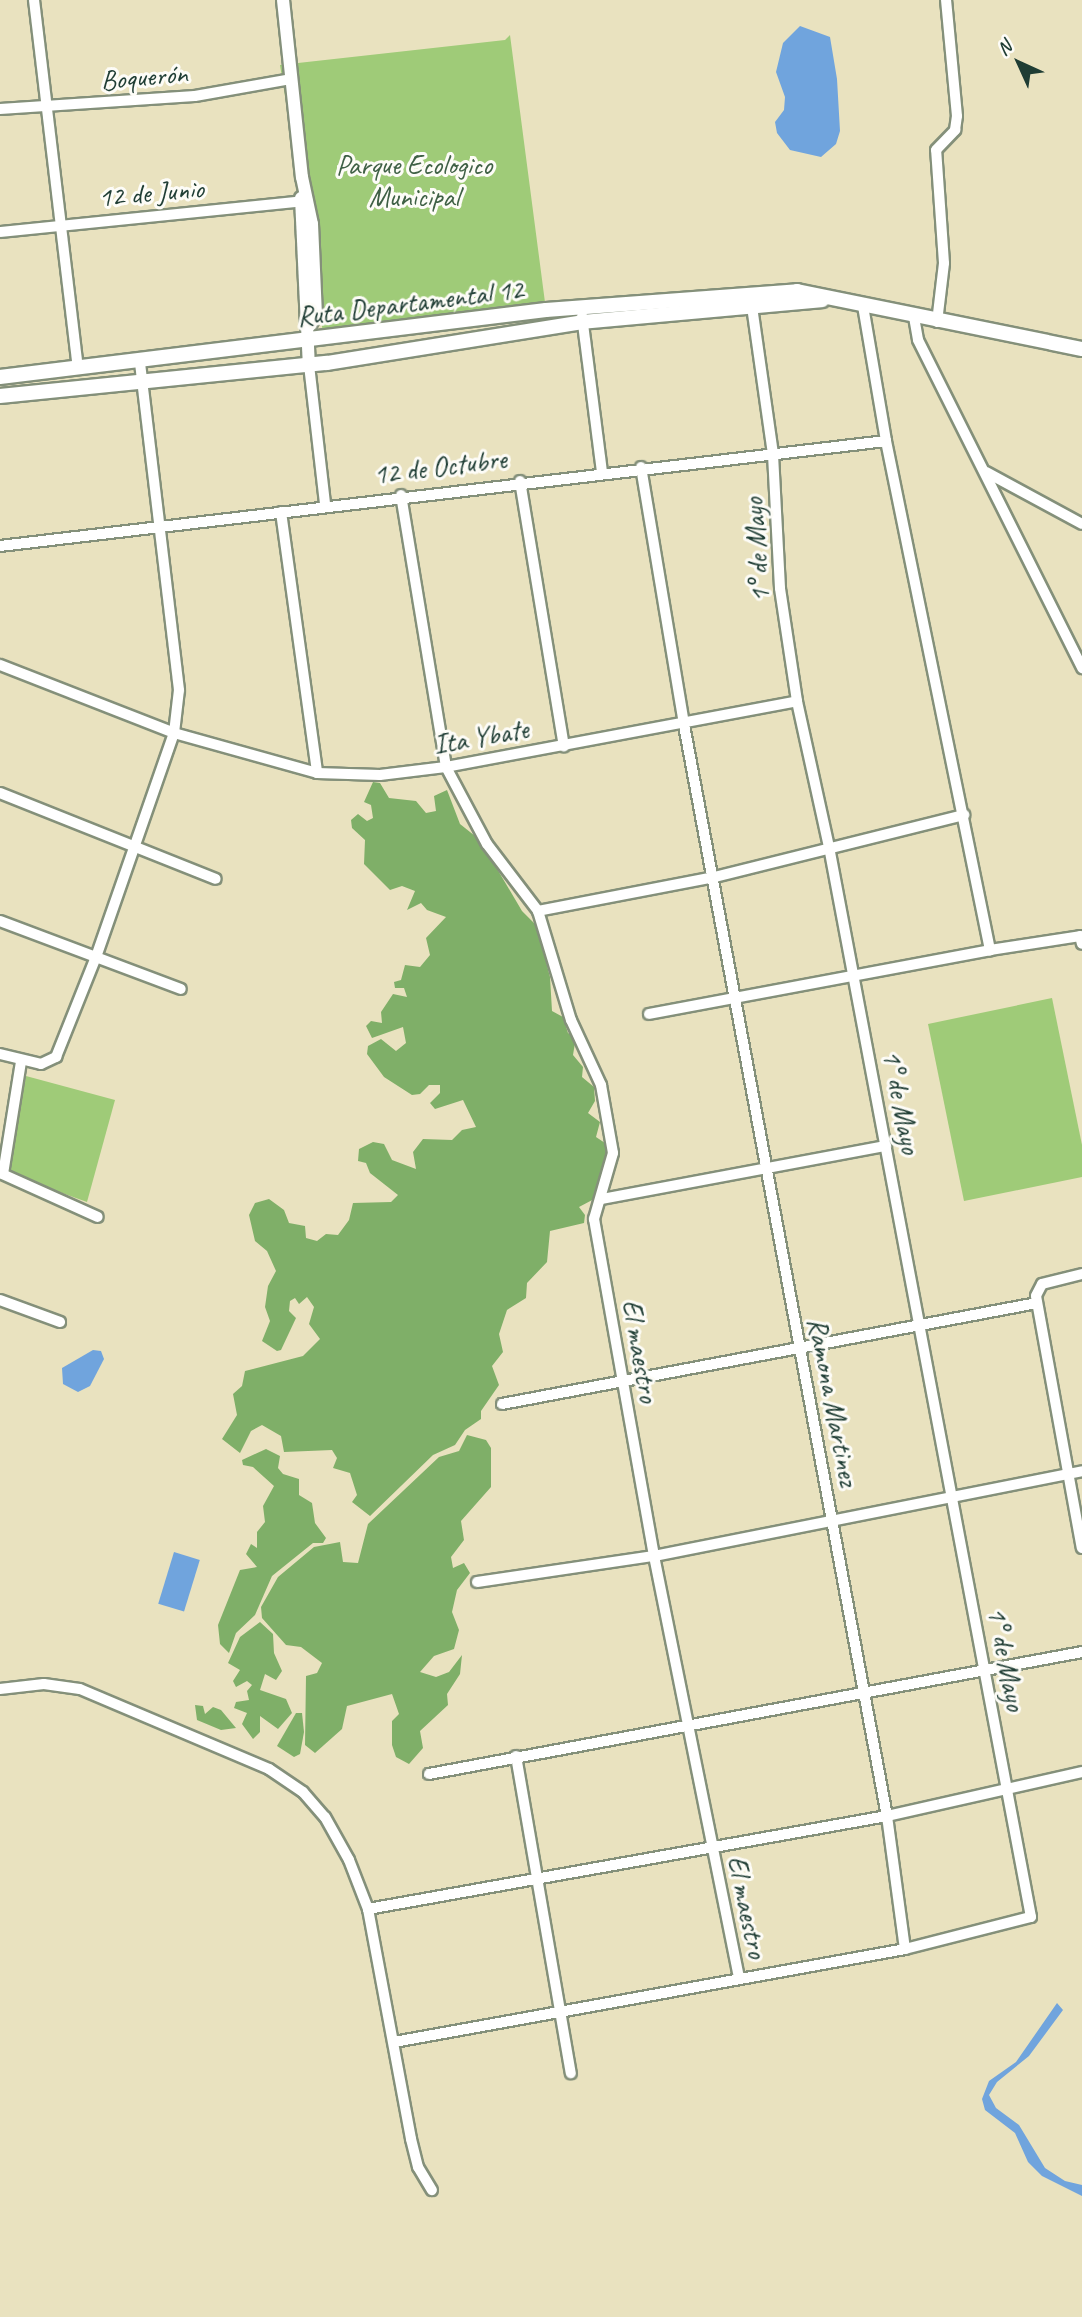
<!DOCTYPE html>
<html>
<head>
<meta charset="utf-8">
<style>
  body { margin:0 }
  #map { position:relative; width:1082px; height:2317px; overflow:hidden; background:#e9e2bf; font-family:Caveat,sans-serif }
  div>[style] { position:absolute }
  .green>* { inset:0; background:#9fcb78 }
  .forest>* { inset:0; background:#7faf68 }
  .water>* { inset:0; background:#70a4dd; transform-origin:0 0 }
  .roads { filter:drop-shadow(2px 0 #84907a) drop-shadow(-2px 0 #84907a) drop-shadow(0 2px #84907a) drop-shadow(0 -2px #84907a) }
  .minor>* { height:10px; margin:-5px; padding:0 5px; transform-origin:5px; border-radius:5px; background:#fff }
  .tertiary>* { height:12px; margin:-6px; padding:0 6px; transform-origin:6px; border-radius:6px; background:#fff }
  .secondary>* { height:14px; margin:-7px; padding:0 7px; transform-origin:7px; border-radius:7px; background:#fff }
  span { translate:-50% -50%; white-space:nowrap; text-align:center; line-height:1.15; -webkit-text-stroke:6px #fdfcf7; paint-order:stroke }
  .street-label { font-size:28px; color:#1f3d34 }
  .park-label { font-size:28px; color:#3f6045 }
  .north { position:absolute; left:984px; top:28px; width:70px; height:70px; -webkit-text-stroke:5px #fdfcf7; paint-order:stroke; rotate:315deg; font-size:19px; font-weight:700; line-height:28px; text-align:center; color:#1f3d34 }
  .north::after { content:''; display:block; margin:auto; width:24px; height:32px; background:#1f3d34; clip-path:polygon(50% 0,100% 100%,50% 72%,0 100%) }
</style>
</head>
<body>
<div id="map">
  <div class="green">
    <i style="clip-path:polygon(510px 35px,546px 310px,324px 339px,280px 65px,505px 40px)"></i>
    <i style="clip-path:polygon(1052px 998px,1082px 1145px,1082px 1177px,964px 1201px,928px 1024px)"></i>
    <i style="clip-path:polygon(26px 1076px,115px 1100px,87px 1202px,7px 1173px)"></i>
  </div>
  <div class="forest">
    <i style="clip-path:polygon(373px 782px,380px 783px,389px 798px,416px 801px,426px 813px,436px 811px,434px 796px,447px 790px,460px 824px,480px 840px,522px 911px,537px 926px,550px 977px,552px 1011px,563px 1017px,568px 1033px,576px 1037px,573px 1055px,583px 1067px,582px 1077px,594px 1087px,595px 1101px,588px 1113px,600px 1122px,596px 1137px,605px 1143px,608px 1161px,596px 1198px,579px 1207px,585px 1215px,584px 1223px,550px 1231px,547px 1262px,527px 1283px,526px 1298px,507px 1310px,499px 1334px,503px 1352px,492px 1366px,499px 1385px,481px 1411px,481px 1419px,465px 1430px,455px 1445px,433px 1455px,370px 1516px,352px 1502px,357px 1495px,350px 1473px,333px 1468px,337px 1458px,332px 1450px,284px 1452px,281px 1436px,262px 1425px,251px 1431px,240px 1453px,222px 1439px,237px 1415px,233px 1394px,242px 1386px,245px 1371px,303px 1356px,320px 1339px,309px 1324px,314px 1307px,307px 1297px,299px 1304px,295px 1298px,290px 1301px,289px 1311px,296px 1318px,281px 1350px,277px 1351px,262px 1341px,270px 1321px,265px 1307px,268px 1286px,276px 1271px,267px 1251px,255px 1241px,249px 1215px,255px 1203px,269px 1199px,284px 1210px,289px 1223px,305px 1226px,306px 1238px,317px 1241px,326px 1234px,338px 1235px,349px 1220px,353px 1203px,391px 1202px,398px 1195px,370px 1173px,366px 1163px,358px 1161px,359px 1149px,373px 1142px,384px 1144px,392px 1160px,416px 1169px,413px 1152px,423px 1139px,452px 1140px,462px 1130px,476px 1127px,463px 1100px,435px 1109px,430px 1103px,440px 1093px,440px 1085px,429px 1085px,420px 1094px,412px 1095px,384px 1077px,367px 1054px,368px 1046px,381px 1039px,396px 1051px,406px 1043px,403px 1027px,372px 1038px,366px 1026px,371px 1021px,382px 1023px,381px 1012px,393px 994px,407px 997px,404px 988px,395px 988px,394px 982px,401px 980px,405px 965px,420px 967px,430px 955px,426px 938px,446px 917px,427px 910px,421px 903px,407px 910px,415px 891px,402px 886px,390px 890px,364px 864px,365px 840px,352px 828px,351px 820px,358px 814px,367px 821px,373px 818px,371px 805px,364px 802px)"></i>
    <i style="clip-path:polygon(467px 1435px,486px 1440px,491px 1448px,491px 1487px,461px 1521px,464px 1540px,451px 1557px,453px 1568px,464px 1563px,470px 1573px,457px 1590px,452px 1612px,459px 1630px,454px 1649px,434px 1656px,420px 1672px,436px 1677px,449px 1672px,462px 1655px,460px 1674px,447px 1694px,448px 1705px,420px 1731px,423px 1748px,409px 1764px,396px 1757px,392px 1745px,392px 1721px,399px 1714px,392px 1694px,347px 1706px,342px 1729px,315px 1753px,305px 1745px,306px 1676px,317px 1673px,322px 1663px,301px 1647px,286px 1645px,262px 1618px,261px 1607px,278px 1577px,314px 1547px,340px 1542px,343px 1562px,358px 1563px,368px 1524px,439px 1457px,459px 1451px)"></i>
    <i style="clip-path:polygon(266px 1449px,280px 1456px,278px 1468px,283px 1474px,299px 1479px,299px 1495px,312px 1503px,315px 1523px,326px 1538px,323px 1543px,313px 1543px,272px 1576px,255px 1615px,236px 1633px,229px 1653px,220px 1644px,218px 1625px,240px 1570px,257px 1567px,246px 1554px,251px 1544px,257px 1548px,257px 1532px,265px 1522px,263px 1506px,274px 1486px,253px 1467px,243px 1465px,242px 1460px)"></i>
    <i style="clip-path:polygon(260px 1622px,273px 1634px,274px 1653px,282px 1671px,276px 1680px,265px 1674px,260px 1690px,286px 1699px,292px 1713px,278px 1729px,260px 1716px,260px 1732px,253px 1739px,242px 1724px,247px 1713px,234px 1708px,236px 1702px,249px 1700px,247px 1691px,252px 1685px,247px 1681px,236px 1687px,233px 1681px,240px 1670px,228px 1663px,240px 1637px)"></i>
    <i style="clip-path:polygon(195px 1705px,203px 1706px,205px 1714px,213px 1707px,221px 1710px,236px 1728px,221px 1730px,197px 1720px)"></i>
    <i style="clip-path:polygon(296px 1713px,302px 1713px,304px 1732px,300px 1754px,294px 1757px,277px 1746px)"></i>
  </div>
  <div class="water">
    <i style="clip-path:polygon(800px 26px,830px 37px,837px 79px,840px 131px,836px 144px,821px 157px,790px 150px,777px 133px,775px 122px,784px 110px,785px 97px,776px 72px,783px 43px)"></i>
    <i style="clip-path:polygon(93px 1350px,101px 1351px,104px 1359px,90px 1386px,78px 1392px,63px 1384px,62px 1368px)"></i>
    <i style="left:174px;top:1552px;width:27px;height:54px;rotate:17deg"></i>
    <i style="clip-path:polygon(1057px 2003px,1063px 2010px,1029px 2056px,997px 2082px,989px 2095px,996px 2108px,1019px 2125px,1045px 2168px,1065px 2181px,1082px 2185px,1082px 2196px,1042px 2176px,1028px 2162px,1015px 2133px,985px 2110px,982px 2099px,989px 2081px,1016px 2062px)"></i>
  </div>
  <div class="roads">
    <div class="minor">
      <i style="left:34px;top:0;width:371px;rotate:83.2deg"></i>
      <i style="left:0;top:109px;width:195px;rotate:-3.8deg"></i>
      <i style="left:195px;top:96px;width:97px;rotate:-10deg"></i>
      <i style="left:0;top:232px;width:309px;rotate:-5.8deg"></i>
      <i style="left:863px;top:306px;width:137px;rotate:80.3deg"></i>
      <i style="left:886px;top:441px;width:520px;rotate:78.45deg"></i>
      <i style="left:582px;top:316px;width:157px;rotate:82.7deg"></i>
      <i style="left:914px;top:317px;width:23px;rotate:80deg"></i>
      <i style="left:918px;top:340px;width:367px;rotate:63.4deg"></i>
      <i style="left:937px;top:322px;width:59px;rotate:-83.2deg"></i>
      <i style="left:944px;top:263px;width:113px;rotate:-94deg"></i>
      <i style="left:936px;top:150px;width:28px;rotate:-46deg"></i>
      <i style="left:955px;top:130px;width:14px;rotate:-82deg"></i>
      <i style="left:957px;top:116px;width:117px;rotate:-95.4deg"></i>
      <i style="left:309px;top:365px;width:140px;rotate:83.4deg"></i>
      <i style="left:641px;top:467px;width:262px;rotate:80.5deg"></i>
      <i style="left:684px;top:725px;width:1110px;rotate:79.46deg"></i>
      <i style="left:887px;top:1816px;width:134px;rotate:82.3deg"></i>
      <i style="left:986px;top:472px;width:109px;rotate:28.4deg"></i>
      <i style="left:520px;top:481px;width:269px;rotate:80.6deg"></i>
      <i style="left:401px;top:495px;width:276px;rotate:80.6deg"></i>
      <i style="left:446px;top:767px;width:87px;rotate:62deg"></i>
      <i style="left:487px;top:844px;width:84px;rotate:52.7deg"></i>
      <i style="left:538px;top:911px;width:114px;rotate:73.2deg"></i>
      <i style="left:571px;top:1020px;width:72px;rotate:65.2deg"></i>
      <i style="left:601px;top:1085px;width:69px;rotate:80deg"></i>
      <i style="left:613px;top:1153px;width:69px;rotate:106.1deg"></i>
      <i style="left:594px;top:1219px;width:342px;rotate:79.9deg"></i>
      <i style="left:654px;top:1556px;width:429px;rotate:78.6deg"></i>
      <i style="left:281px;top:512px;width:263px;rotate:82.1deg"></i>
      <i style="left:0;top:546px;width:892px;rotate:-6.76deg"></i>
      <i style="left:0;top:665px;width:187px;rotate:21.3deg"></i>
      <i style="left:174px;top:733px;width:148px;rotate:15.6deg"></i>
      <i style="left:317px;top:773px;width:63px;rotate:1.8deg"></i>
      <i style="left:380px;top:775px;width:66px;rotate:-6.9deg"></i>
      <i style="left:446px;top:767px;width:357px;rotate:-10.6deg"></i>
      <i style="left:0;top:793px;width:232px;rotate:21.7deg"></i>
      <i style="left:538px;top:911px;width:180px;rotate:-10.9deg"></i>
      <i style="left:715px;top:877px;width:257px;rotate:-14deg"></i>
      <i style="left:0;top:921px;width:193px;rotate:20.6deg"></i>
      <i style="left:649px;top:1014px;width:347px;rotate:-10.6deg"></i>
      <i style="left:990px;top:950px;width:91px;rotate:-8.8deg"></i>
      <i style="left:1080px;top:936px;width:8px;rotate:76deg"></i>
      <i style="left:0;top:1054px;width:42px;rotate:13.7deg"></i>
      <i style="left:41px;top:1064px;width:17px;rotate:-25deg"></i>
      <i style="left:56px;top:1057px;width:108px;rotate:-68.2deg"></i>
      <i style="left:96px;top:957px;width:237px;rotate:-70.8deg"></i>
      <i style="left:174px;top:733px;width:43px;rotate:-83.4deg"></i>
      <i style="left:179px;top:690px;width:330px;rotate:-96.8deg"></i>
      <i style="left:0;top:1173px;width:107px;rotate:24.2deg"></i>
      <i style="left:3px;top:1174px;width:113px;rotate:-80.9deg"></i>
      <i style="left:602px;top:1199px;width:289px;rotate:-10.6deg"></i>
      <i style="left:1082px;top:1274px;width:41px;rotate:166deg"></i>
      <i style="left:1042px;top:1284px;width:13px;rotate:117deg"></i>
      <i style="left:1036px;top:1296px;width:256px;rotate:79.7deg"></i>
      <i style="left:0;top:1300px;width:64px;rotate:20.1deg"></i>
      <i style="left:502px;top:1404px;width:544px;rotate:-10.69deg"></i>
      <i style="left:477px;top:1582px;width:179px;rotate:-8.4deg"></i>
      <i style="left:654px;top:1556px;width:436px;rotate:-11.2deg"></i>
      <i style="left:0;top:1689px;width:44px;rotate:-6.5deg"></i>
      <i style="left:44px;top:1684px;width:36px;rotate:8deg"></i>
      <i style="left:80px;top:1689px;width:205px;rotate:22.9deg"></i>
      <i style="left:269px;top:1769px;width:41px;rotate:34.1deg"></i>
      <i style="left:303px;top:1792px;width:33px;rotate:49deg"></i>
      <i style="left:325px;top:1817px;width:49px;rotate:60.8deg"></i>
      <i style="left:349px;top:1860px;width:53px;rotate:68.8deg"></i>
      <i style="left:368px;top:1909px;width:234px;rotate:79.4deg"></i>
      <i style="left:411px;top:2139px;width:29px;rotate:76deg"></i>
      <i style="left:418px;top:2167px;width:27px;rotate:59deg"></i>
      <i style="left:516px;top:1756px;width:322px;rotate:80.2deg"></i>
      <i style="left:429px;top:1774px;width:664px;rotate:-10.58deg"></i>
      <i style="left:368px;top:1909px;width:527px;rotate:-10.16deg"></i>
      <i style="left:887px;top:1816px;width:200px;rotate:-12.7deg"></i>
      <i style="left:394px;top:2042px;width:519px;rotate:-10.31deg"></i>
      <i style="left:905px;top:1949px;width:130px;rotate:-14.3deg"></i>
      <i style="left:1031px;top:1917px;width:1089px;rotate:-100.69deg"></i>
      <i style="left:829px;top:847px;width:149px;rotate:-102.4deg"></i>
      <i style="left:797px;top:701px;width:114px;rotate:-98.6deg"></i>
      <i style="left:780px;top:588px;width:134px;rotate:-93deg"></i>
      <i style="left:773px;top:454px;width:156px;rotate:-98.1deg"></i>
    </div>
    <div class="tertiary">
      <i style="left:283px;top:0;width:178px;rotate:83.9deg"></i>
      <i style="left:302px;top:177px;width:48px;rotate:78deg"></i>
      <i style="left:312px;top:224px;width:90px;rotate:87.5deg"></i>
      <i style="left:316px;top:314px;width:13px;rotate:119deg"></i>
      <i style="left:301px;top:198px;width:167px;rotate:87.3deg"></i>
    </div>
    <div class="secondary">
      <i style="left:0;top:377px;width:550px;rotate:-7deg"></i>
      <i style="left:546px;top:310px;width:252px;rotate:-4.3deg"></i>
      <i style="left:797px;top:291px;width:291px;rotate:11.5deg"></i>
      <i style="left:0;top:396px;width:329px;rotate:-5.8deg"></i>
      <i style="left:327px;top:363px;width:258px;rotate:-9.1deg"></i>
      <i style="left:582px;top:322px;width:241px;rotate:-5.2deg"></i>
    </div>
  </div>
  <div class="street-label">
    <span style="left:144px;top:77px;rotate:-5deg">Boquerón</span>
    <span style="left:151px;top:193px;rotate:-5deg">12 de Junio</span>
    <span style="left:410px;top:303px;rotate:-7deg">Ruta Departamental 12</span>
    <span style="left:440px;top:467px;rotate:-7deg">12 de Octubre</span>
    <span style="left:757px;top:550px;rotate:-94deg">1° de Mayo</span>
    <span style="left:481px;top:737px;rotate:-10deg">Ita Ybate</span>
    <span style="left:901px;top:1102px;rotate:79deg">1° de Mayo</span>
    <span style="left:640px;top:1351px;rotate:80deg">El maestro</span>
    <span style="left:833px;top:1402px;rotate:79deg">Ramona Martinez</span>
    <span style="left:1006px;top:1659px;rotate:79deg">1° de Mayo</span>
    <span style="left:747px;top:1907px;rotate:78deg">El maestro</span>
  </div>
  <div class="park-label">
    <span style="left:414px;top:181px">Parque Ecologico<br>Municipal</span>
  </div>
  <div class="north">N</div>
</div>
</body>
</html>
